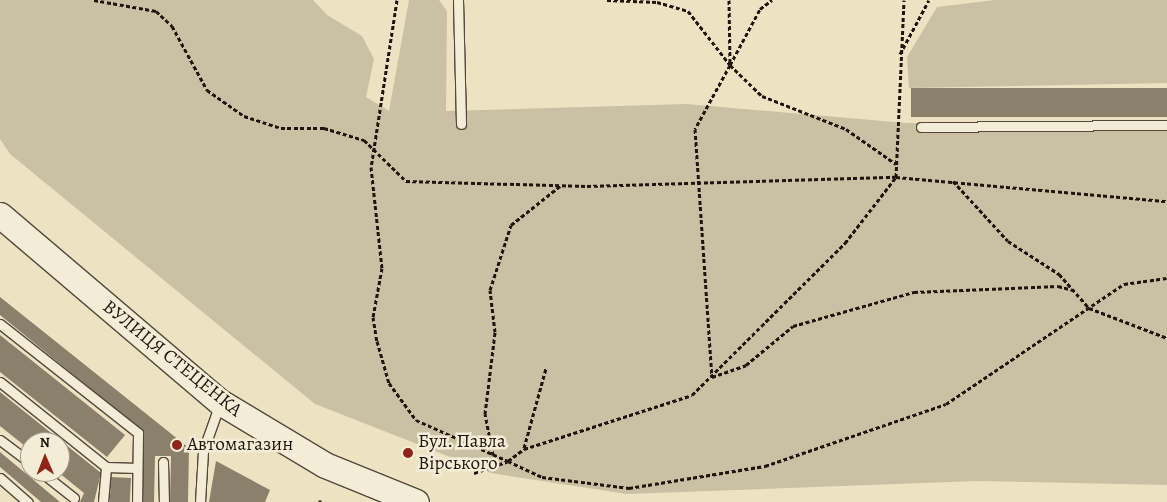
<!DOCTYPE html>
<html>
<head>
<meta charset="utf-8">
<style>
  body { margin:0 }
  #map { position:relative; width:1167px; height:502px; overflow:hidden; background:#ede3c2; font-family:Alegreya,serif }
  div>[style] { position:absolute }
  .green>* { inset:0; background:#cac0a3 }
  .building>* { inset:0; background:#8b806c; transform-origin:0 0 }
  .path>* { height:3px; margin-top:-1.5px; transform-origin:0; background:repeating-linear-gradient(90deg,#20150e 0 4px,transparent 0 6.5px) }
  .roads { filter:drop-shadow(1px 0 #53483b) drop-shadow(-1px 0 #53483b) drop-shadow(0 1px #53483b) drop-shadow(0 -1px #53483b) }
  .service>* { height:9px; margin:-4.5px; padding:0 4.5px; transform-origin:4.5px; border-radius:4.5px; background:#f3edd7 }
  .secondary>* { height:25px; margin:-12.5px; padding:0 12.5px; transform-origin:12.5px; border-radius:12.5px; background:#f3edd7 }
  .dots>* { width:14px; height:14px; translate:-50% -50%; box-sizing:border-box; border:2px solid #f3edd7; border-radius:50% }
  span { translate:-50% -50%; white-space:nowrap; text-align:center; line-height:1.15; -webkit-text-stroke:5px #f3edd7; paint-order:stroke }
  .street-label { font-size:19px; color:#20150e }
  .poi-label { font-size:19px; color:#20150e }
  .left { translate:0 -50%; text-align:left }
  .north { position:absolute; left:20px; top:432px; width:50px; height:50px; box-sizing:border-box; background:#f3edd7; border:1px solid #9f9787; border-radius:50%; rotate:359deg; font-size:14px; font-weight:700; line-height:20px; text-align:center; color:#20150e }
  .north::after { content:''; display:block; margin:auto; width:18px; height:22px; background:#8f2418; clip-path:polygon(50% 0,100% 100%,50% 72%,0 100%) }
</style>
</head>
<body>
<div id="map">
  <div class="green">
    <i style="clip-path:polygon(0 0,313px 0,327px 15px,362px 36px,374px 59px,366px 97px,389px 111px,409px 0,439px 0,447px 11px,446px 111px,687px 104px,906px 123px,1167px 126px,1167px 485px,977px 481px,627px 494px,491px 473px,315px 404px,10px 154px,0 139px)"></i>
    <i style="clip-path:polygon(995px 0,1167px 0,1167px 83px,909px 88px,907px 57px,937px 7px)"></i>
  </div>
  <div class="building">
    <i style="left:1167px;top:88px;width:29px;height:256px;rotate:90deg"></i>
    <i style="clip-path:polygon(0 297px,189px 448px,188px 502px,170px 502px,171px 456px,155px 456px,154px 502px,140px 502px,140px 429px,0 315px)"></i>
    <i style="clip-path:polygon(0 335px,125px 435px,107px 457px,0 372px)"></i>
    <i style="clip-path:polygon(0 392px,101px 473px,94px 502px,80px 502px,84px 493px,58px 472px,60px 442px,30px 442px,30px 450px,0 426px)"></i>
    <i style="clip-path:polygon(0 452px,60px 502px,41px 502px,0 467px)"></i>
    <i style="clip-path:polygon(216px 461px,270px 490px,265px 502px,209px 502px)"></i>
    <i style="left:111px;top:477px;width:20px;height:25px;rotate:3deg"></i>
  </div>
  <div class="path">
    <i style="left:94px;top:0;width:63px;rotate:10.1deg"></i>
    <i style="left:156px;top:11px;width:22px;rotate:43deg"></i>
    <i style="left:172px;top:26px;width:73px;rotate:61.3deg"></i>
    <i style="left:207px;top:90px;width:45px;rotate:35.1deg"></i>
    <i style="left:244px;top:116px;width:39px;rotate:18deg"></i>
    <i style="left:281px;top:128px;width:43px"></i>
    <i style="left:324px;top:128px;width:42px;rotate:16.7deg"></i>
    <i style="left:364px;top:140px;width:59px;rotate:44.3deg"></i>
    <i style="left:406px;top:181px;width:181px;rotate:1.6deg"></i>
    <i style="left:587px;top:186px;width:309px;rotate:-1.7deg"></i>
    <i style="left:896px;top:177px;width:272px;rotate:5.1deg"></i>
    <i style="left:397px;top:0;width:169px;rotate:98.8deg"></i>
    <i style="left:371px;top:167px;width:102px;rotate:83.8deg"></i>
    <i style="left:382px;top:268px;width:50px;rotate:100.4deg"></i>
    <i style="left:373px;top:317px;width:24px;rotate:81deg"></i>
    <i style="left:377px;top:341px;width:44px;rotate:74.1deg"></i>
    <i style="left:389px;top:383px;width:46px;rotate:53.9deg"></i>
    <i style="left:416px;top:420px;width:101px;rotate:24deg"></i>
    <i style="left:508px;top:461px;width:20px;rotate:-37deg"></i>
    <i style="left:524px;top:449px;width:176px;rotate:-17.8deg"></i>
    <i style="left:692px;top:395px;width:216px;rotate:-44.8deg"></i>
    <i style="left:845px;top:243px;width:83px;rotate:-52.3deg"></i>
    <i style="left:896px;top:177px;width:177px;rotate:-87.4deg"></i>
    <i style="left:607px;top:0;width:50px;rotate:2.3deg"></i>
    <i style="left:657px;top:2px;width:32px;rotate:16deg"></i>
    <i style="left:688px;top:11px;width:68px;rotate:52.1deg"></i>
    <i style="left:730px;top:65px;width:64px;rotate:-61.8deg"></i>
    <i style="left:760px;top:9px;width:15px;rotate:-37deg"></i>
    <i style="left:729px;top:0;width:65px;rotate:89.1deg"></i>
    <i style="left:730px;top:65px;width:73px;rotate:118.7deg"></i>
    <i style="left:695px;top:129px;width:249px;rotate:86.1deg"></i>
    <i style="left:712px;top:377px;width:36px;rotate:-19deg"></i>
    <i style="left:746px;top:365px;width:61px;rotate:-39.7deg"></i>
    <i style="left:793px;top:326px;width:126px;rotate:-15.7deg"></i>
    <i style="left:914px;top:292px;width:144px;rotate:-2.4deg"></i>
    <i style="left:1058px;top:286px;width:16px;rotate:15deg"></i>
    <i style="left:900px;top:54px;width:61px;rotate:-61.8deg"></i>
    <i style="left:730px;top:65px;width:45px;rotate:44.1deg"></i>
    <i style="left:762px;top:96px;width:90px;rotate:21.4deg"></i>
    <i style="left:846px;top:129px;width:61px;rotate:35deg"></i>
    <i style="left:953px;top:181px;width:81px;rotate:47.5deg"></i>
    <i style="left:1008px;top:241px;width:61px;rotate:32.9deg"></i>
    <i style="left:1059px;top:274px;width:45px;rotate:48.6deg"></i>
    <i style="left:1089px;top:308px;width:84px;rotate:21deg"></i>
    <i style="left:524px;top:448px;width:83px;rotate:-74.6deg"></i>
    <i style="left:493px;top:455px;width:42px;rotate:-101deg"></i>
    <i style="left:485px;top:414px;width:83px;rotate:-83deg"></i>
    <i style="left:495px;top:332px;width:42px;rotate:-96.8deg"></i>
    <i style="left:490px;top:290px;width:68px;rotate:-72.1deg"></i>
    <i style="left:511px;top:225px;width:63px;rotate:-38.5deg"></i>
    <i style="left:474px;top:473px;width:36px;rotate:-19deg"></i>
    <i style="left:508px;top:461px;width:38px;rotate:25deg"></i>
    <i style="left:542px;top:477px;width:88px;rotate:7.2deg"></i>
    <i style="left:629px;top:488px;width:138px;rotate:-9.2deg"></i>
    <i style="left:765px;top:466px;width:191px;rotate:-18.9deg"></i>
    <i style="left:946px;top:404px;width:215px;rotate:-34deg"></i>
    <i style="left:1124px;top:284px;width:43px;rotate:-7.9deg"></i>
    <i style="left:320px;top:502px;width:2px;rotate:-90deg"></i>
  </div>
  <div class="roads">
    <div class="service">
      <i style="left:458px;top:0;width:124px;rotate:88.6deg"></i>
      <i style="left:921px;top:127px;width:246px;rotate:-0.5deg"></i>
      <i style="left:0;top:324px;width:176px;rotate:38.3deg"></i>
      <i style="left:138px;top:433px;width:69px;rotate:90.8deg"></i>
      <i style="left:0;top:382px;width:136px;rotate:38.7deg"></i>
      <i style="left:106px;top:467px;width:31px;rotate:2deg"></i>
      <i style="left:0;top:440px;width:38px;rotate:37deg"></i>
      <i style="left:163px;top:462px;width:40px;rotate:88.6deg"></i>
      <i style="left:41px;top:472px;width:42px;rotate:38.2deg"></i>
      <i style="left:0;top:478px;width:37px;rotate:41deg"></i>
      <i style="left:103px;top:502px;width:35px;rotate:-85deg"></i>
      <i style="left:200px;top:502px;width:51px;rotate:-86.6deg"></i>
      <i style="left:203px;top:451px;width:51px;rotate:-70.5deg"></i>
    </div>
    <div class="secondary">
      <i style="left:0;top:215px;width:289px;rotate:40.4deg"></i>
      <i style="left:220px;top:402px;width:122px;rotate:31deg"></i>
      <i style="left:325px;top:465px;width:98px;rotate:22.1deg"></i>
    </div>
  </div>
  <div class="dots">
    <i style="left:177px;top:445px;background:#8f2418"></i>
    <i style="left:408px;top:453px;background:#8f2418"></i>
  </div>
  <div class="street-label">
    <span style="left:172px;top:359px;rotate:39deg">ВУЛИЦЯ СТЕЦЕНКА</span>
  </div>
  <div class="poi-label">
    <span class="left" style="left:418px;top:453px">Бул. Павла<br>Вірського</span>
    <span class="left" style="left:187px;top:445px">Автомагазин</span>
  </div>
  <div class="north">N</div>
</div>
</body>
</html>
